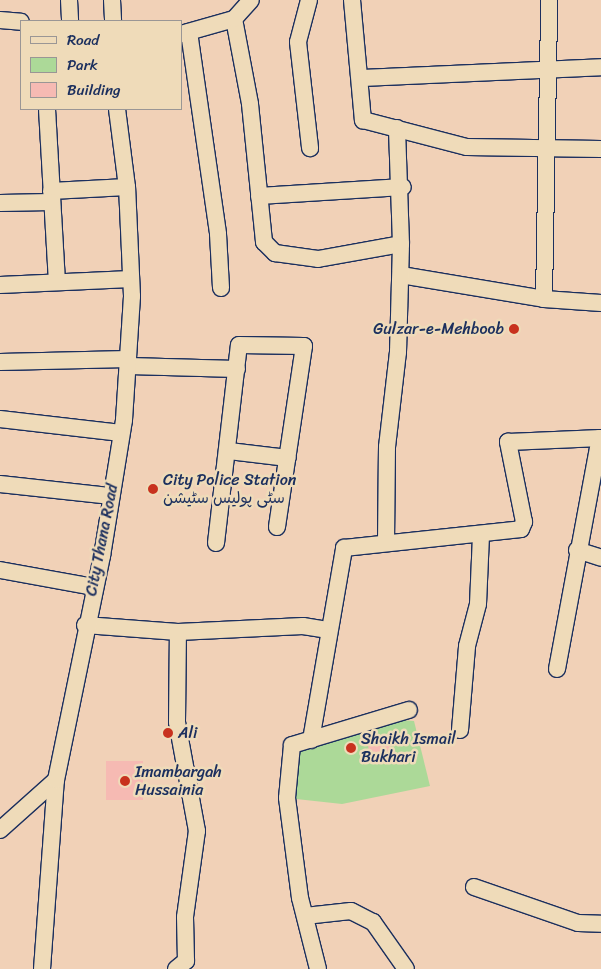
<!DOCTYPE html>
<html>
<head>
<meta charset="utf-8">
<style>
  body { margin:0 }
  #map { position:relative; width:601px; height:969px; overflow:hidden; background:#f1d1b7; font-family:Sriracha,"Playpen Sans Arabic",sans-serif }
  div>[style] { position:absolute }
  .green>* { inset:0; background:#acd998 }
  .building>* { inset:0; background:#f6bab3; transform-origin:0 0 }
  .roads { filter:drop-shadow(1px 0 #1b2f5e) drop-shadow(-1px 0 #1b2f5e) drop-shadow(0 1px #1b2f5e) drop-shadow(0 -1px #1b2f5e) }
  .minor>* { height:16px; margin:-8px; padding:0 8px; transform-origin:8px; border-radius:8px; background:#efdbb9 }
  .dots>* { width:14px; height:14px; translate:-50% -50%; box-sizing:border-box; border:2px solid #efdbb9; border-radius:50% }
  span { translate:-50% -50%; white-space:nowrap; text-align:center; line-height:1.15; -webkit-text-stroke:5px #efdbb9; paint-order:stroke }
  .poi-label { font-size:16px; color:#1b2f5e }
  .right { translate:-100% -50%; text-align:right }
  .left { translate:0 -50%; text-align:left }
  .street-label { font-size:16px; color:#1b2f5e }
  .legend { position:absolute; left:20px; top:20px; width:162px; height:90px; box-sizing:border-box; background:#efdbb9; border:1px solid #9a9695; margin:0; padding:6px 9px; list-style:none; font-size:15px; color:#1b2f5e }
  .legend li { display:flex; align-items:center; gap:10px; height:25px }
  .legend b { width:25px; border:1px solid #9a9695 }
</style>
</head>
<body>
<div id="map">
  <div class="green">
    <i style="clip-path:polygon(372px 718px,414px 721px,430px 786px,342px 804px,287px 798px,292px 745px)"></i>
  </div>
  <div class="building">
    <i style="left:388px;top:734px;width:25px;height:22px;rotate:78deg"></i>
    <i style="left:106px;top:761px;width:37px;height:39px"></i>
  </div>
  <div class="roads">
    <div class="minor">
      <i style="left:69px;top:0;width:21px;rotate:87deg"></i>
      <i style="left:112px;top:0;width:21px;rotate:87deg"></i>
      <i style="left:309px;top:0;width:43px;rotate:104.7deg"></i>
      <i style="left:298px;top:42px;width:107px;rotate:83.5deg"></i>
      <i style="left:352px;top:0;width:121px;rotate:84.8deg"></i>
      <i style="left:363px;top:120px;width:107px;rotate:14.6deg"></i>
      <i style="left:467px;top:147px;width:134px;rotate:0.9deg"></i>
      <i style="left:234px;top:19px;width:86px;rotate:79.3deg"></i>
      <i style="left:250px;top:104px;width:139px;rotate:84.2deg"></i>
      <i style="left:264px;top:242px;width:16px;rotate:45deg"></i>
      <i style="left:275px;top:253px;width:43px;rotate:7.9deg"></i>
      <i style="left:318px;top:259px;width:84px;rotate:-10.2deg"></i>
      <i style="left:401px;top:244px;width:116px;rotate:-92deg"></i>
      <i style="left:0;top:20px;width:21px;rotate:5deg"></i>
      <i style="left:189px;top:32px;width:204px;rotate:81.8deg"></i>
      <i style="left:218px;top:234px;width:54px;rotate:86.8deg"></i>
      <i style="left:181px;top:34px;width:55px;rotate:-15.8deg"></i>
      <i style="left:234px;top:19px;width:25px;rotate:-48deg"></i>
      <i style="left:362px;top:78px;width:239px;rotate:-2.6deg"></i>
      <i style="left:47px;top:109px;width:173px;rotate:86.7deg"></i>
      <i style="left:51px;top:191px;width:76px;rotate:-3deg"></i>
      <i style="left:259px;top:196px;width:144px;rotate:-3.6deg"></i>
      <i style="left:0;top:203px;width:51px;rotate:-1.1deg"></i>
      <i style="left:401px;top:275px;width:145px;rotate:9.5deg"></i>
      <i style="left:544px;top:299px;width:57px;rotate:4deg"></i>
      <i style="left:0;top:285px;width:131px;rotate:-2.6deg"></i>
      <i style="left:544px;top:299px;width:299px;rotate:-89deg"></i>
      <i style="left:0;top:362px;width:128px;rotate:-1.3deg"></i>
      <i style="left:129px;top:366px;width:108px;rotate:1.6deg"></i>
      <i style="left:0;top:419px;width:122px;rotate:6.6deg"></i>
      <i style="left:229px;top:451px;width:59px;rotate:6.8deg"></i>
      <i style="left:0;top:484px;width:112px;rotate:6.2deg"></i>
      <i style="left:386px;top:542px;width:95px;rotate:-89.4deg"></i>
      <i style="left:387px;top:447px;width:96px;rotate:-83.4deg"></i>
      <i style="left:398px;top:352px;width:108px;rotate:-88.4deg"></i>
      <i style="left:216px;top:543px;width:199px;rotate:-83.4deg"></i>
      <i style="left:239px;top:345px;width:65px;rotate:0.9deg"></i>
      <i style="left:304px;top:346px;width:183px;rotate:98.5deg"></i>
      <i style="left:577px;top:550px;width:25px;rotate:18deg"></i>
      <i style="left:0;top:570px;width:96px;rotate:10.3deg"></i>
      <i style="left:85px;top:625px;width:93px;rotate:4.3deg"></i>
      <i style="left:178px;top:632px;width:125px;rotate:-2.7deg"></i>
      <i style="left:303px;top:626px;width:26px;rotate:9deg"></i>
      <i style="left:557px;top:669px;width:235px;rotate:-79.5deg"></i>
      <i style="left:460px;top:730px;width:84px;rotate:-85.2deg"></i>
      <i style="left:467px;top:646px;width:43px;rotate:-75.3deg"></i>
      <i style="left:478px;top:604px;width:69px;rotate:-87.5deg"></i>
      <i style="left:311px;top:740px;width:195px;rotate:-80.2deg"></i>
      <i style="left:344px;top:548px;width:178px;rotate:-6.1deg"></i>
      <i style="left:521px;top:529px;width:8px;rotate:-67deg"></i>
      <i style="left:524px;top:522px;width:82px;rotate:-101.3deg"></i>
      <i style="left:508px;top:442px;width:93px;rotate:-2.5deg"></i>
      <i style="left:0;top:830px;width:75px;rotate:-41.8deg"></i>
      <i style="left:474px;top:887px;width:110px;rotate:19.1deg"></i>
      <i style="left:578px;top:923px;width:23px;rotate:2deg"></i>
      <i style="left:305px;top:916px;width:46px;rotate:-6.2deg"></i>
      <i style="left:351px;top:911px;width:25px;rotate:27deg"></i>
      <i style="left:373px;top:922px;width:57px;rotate:54.9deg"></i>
      <i style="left:42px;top:969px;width:190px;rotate:-85.8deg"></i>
      <i style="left:56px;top:780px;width:229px;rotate:-78.4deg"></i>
      <i style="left:102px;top:556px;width:138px;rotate:-80.8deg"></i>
      <i style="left:124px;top:420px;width:124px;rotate:-86.3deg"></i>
      <i style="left:132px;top:296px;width:109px;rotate:-92.6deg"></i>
      <i style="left:127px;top:187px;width:79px;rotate:-97.3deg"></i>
      <i style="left:176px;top:969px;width:13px;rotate:-39deg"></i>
      <i style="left:186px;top:961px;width:44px;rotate:-91.3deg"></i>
      <i style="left:185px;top:917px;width:87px;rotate:-82.1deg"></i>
      <i style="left:197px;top:831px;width:111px;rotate:-100.4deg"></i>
      <i style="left:177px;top:722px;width:90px;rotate:-89.4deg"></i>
      <i style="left:318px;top:969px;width:73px;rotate:-104.2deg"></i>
      <i style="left:300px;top:898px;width:101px;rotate:-97.4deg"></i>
      <i style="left:287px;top:798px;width:53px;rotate:-84.6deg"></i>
      <i style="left:292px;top:745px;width:122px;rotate:-16.7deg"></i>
    </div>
  </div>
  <div class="dots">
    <i style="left:514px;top:329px;background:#c8321e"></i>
    <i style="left:153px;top:489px;background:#c8321e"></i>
    <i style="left:168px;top:733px;background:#c8321e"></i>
    <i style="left:351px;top:748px;background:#c8321e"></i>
    <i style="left:125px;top:781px;background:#c8321e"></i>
  </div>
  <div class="poi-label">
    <span class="right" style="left:504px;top:329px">Gulzar-e-Mehboob</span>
    <span class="left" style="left:163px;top:489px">City Police Station<br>سٹی پولیس سٹیشن</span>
    <span class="left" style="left:178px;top:733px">Ali</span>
    <span class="left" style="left:361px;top:748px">Shaikh Ismail<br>Bukhari</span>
    <span class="left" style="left:135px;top:781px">Imambargah<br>Hussainia</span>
  </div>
  <div class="street-label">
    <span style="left:102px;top:540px;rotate:-79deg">City Thana Road</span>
  </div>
  <ul class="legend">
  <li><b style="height:6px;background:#efdbb9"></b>Road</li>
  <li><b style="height:14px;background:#acd998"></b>Park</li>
  <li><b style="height:14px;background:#f6bab3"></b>Building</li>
  </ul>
</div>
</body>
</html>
